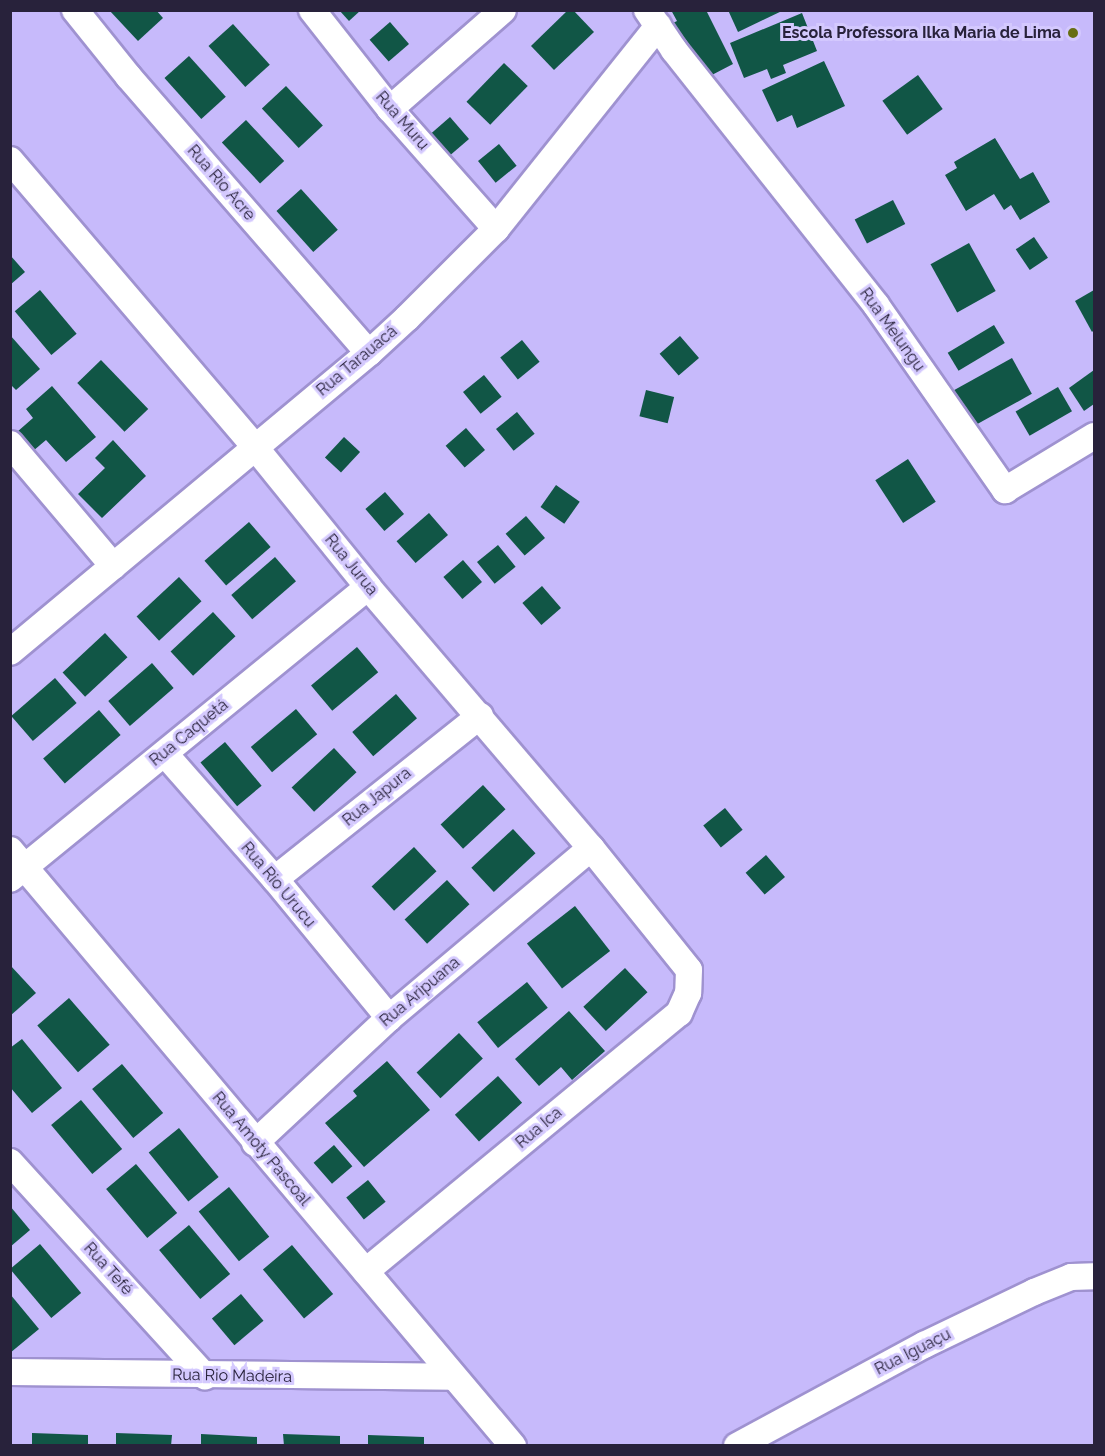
<!DOCTYPE html>
<html>
<head>
<meta charset="utf-8">
<style>
  body { margin:0 }
  #map { position:relative; width:1105px; height:1456px; overflow:hidden; background:#c7bafb; font-family:Raleway,sans-serif }
  div>[style] { position:absolute }
  .building>* { inset:0; background:#115646; transform-origin:0 0 }
  .roads { filter:drop-shadow(2px 0 #9f92d0) drop-shadow(-2px 0 #9f92d0) drop-shadow(0 2px #9f92d0) drop-shadow(0 -2px #9f92d0) }
  .minor>* { height:26px; margin:-13px; padding:0 13px; transform-origin:13px; border-radius:13px; background:#fff }
  .dots>* { width:16px; height:16px; translate:-50% -50%; box-sizing:border-box; border:3px solid #d4c9fe; border-radius:50% }
  span { translate:-50% -50%; white-space:nowrap; text-align:center; line-height:1.15; -webkit-text-stroke:6px #d4c9fe; paint-order:stroke }
  .poi-label { font-size:16px; color:#28223b; font-weight:700 }
  .right { translate:-100% -50%; text-align:right }
  .street-label { font-size:16px; color:#28223b }
  .frame { position:absolute; inset:0; border:12px solid #28223b; pointer-events:none }
</style>
</head>
<body>
<div id="map">
  <div class="building">
    <i style="clip-path:polygon(109px 10px,156px 10px,163px 18px,138px 41px)"></i>
    <i style="clip-path:polygon(339px 10px,361px 10px,349px 21px)"></i>
    <i style="clip-path:polygon(568px 10px,573px 10px,594px 32px,554px 70px,531px 46px)"></i>
    <i style="clip-path:polygon(671px 10px,706px 10px,733px 64px,708px 77px,701px 63px,695px 65px,669px 25px,677px 21px)"></i>
    <i style="clip-path:polygon(728px 10px,784px 10px,738px 32px)"></i>
    <i style="clip-path:polygon(802px 13px,817px 51px,783px 65px,786px 73px,771px 79px,767px 69px,744px 78px,730px 43px)"></i>
    <i style="left:390px;top:22px;width:29px;height:27px;rotate:49deg"></i>
    <i style="left:233px;top:24px;width:55px;height:33px;rotate:48deg"></i>
    <i style="left:189px;top:56px;width:55px;height:33px;rotate:48deg"></i>
    <i style="clip-path:polygon(824px 61px,845px 106px,797px 128px,792px 115px,777px 122px,762px 90px)"></i>
    <i style="left:504px;top:63px;width:33px;height:54px;rotate:44deg"></i>
    <i style="left:918px;top:75px;width:42px;height:44px;rotate:54deg"></i>
    <i style="left:286px;top:86px;width:54px;height:33px;rotate:47deg"></i>
    <i style="left:450px;top:117px;width:29px;height:27px;rotate:49deg"></i>
    <i style="left:246px;top:120px;width:56px;height:33px;rotate:47deg"></i>
    <i style="clip-path:polygon(995px 138px,1020px 179px,1033px 172px,1050px 202px,1020px 220px,1011px 205px,1004px 210px,994px 194px,966px 211px,945px 175px,957px 168px,954px 162px)"></i>
    <i style="left:499px;top:144px;width:28px;height:27px;rotate:51deg"></i>
    <i style="left:301px;top:189px;width:55px;height:33px;rotate:48deg"></i>
    <i style="left:893px;top:200px;width:27px;height:43px;rotate:63deg"></i>
    <i style="left:1034px;top:237px;width:25px;height:22px;rotate:56deg"></i>
    <i style="left:969px;top:243px;width:55px;height:44px;rotate:61deg"></i>
    <i style="clip-path:polygon(10px 255px,25px 272px,10px 285px)"></i>
    <i style="left:40px;top:290px;width:57px;height:33px;rotate:50deg"></i>
    <i style="clip-path:polygon(1094px 290px,1094px 330px,1092px 332px,1075px 301px)"></i>
    <i style="left:994px;top:325px;width:21px;height:54px;rotate:59deg"></i>
    <i style="clip-path:polygon(10px 335px,40px 369px,16px 390px,10px 384px)"></i>
    <i style="left:680px;top:336px;width:29px;height:27px;rotate:49deg"></i>
    <i style="left:522px;top:340px;width:28px;height:28px;rotate:51deg"></i>
    <i style="left:1012px;top:358px;width:41px;height:68px;rotate:61deg"></i>
    <i style="left:101px;top:360px;width:68px;height:33px;rotate:46deg"></i>
    <i style="clip-path:polygon(1094px 370px,1094px 404px,1084px 411px,1069px 388px)"></i>
    <i style="left:484px;top:375px;width:28px;height:27px;rotate:51deg"></i>
    <i style="clip-path:polygon(52px 386px,96px 437px,66px 462px,46px 440px,33px 451px,17px 432px,33px 418px,26px 409px)"></i>
    <i style="left:1058px;top:387px;width:28px;height:49px;rotate:60deg"></i>
    <i style="left:646px;top:390px;width:29px;height:27px;rotate:14deg"></i>
    <i style="left:517px;top:412px;width:28px;height:27px;rotate:51deg"></i>
    <i style="left:466px;top:428px;width:29px;height:27px;rotate:49deg"></i>
    <i style="left:344px;top:437px;width:22px;height:28px;rotate:43deg"></i>
    <i style="clip-path:polygon(113px 440px,146px 476px,102px 518px,78px 494px,105px 468px,95px 458px)"></i>
    <i style="left:908px;top:459px;width:51px;height:39px;rotate:57deg"></i>
    <i style="left:556px;top:485px;width:29px;height:27px;rotate:35deg"></i>
    <i style="left:385px;top:492px;width:29px;height:26px;rotate:49deg"></i>
    <i style="left:429px;top:513px;width:29px;height:43px;rotate:49deg"></i>
    <i style="left:526px;top:516px;width:29px;height:27px;rotate:49deg"></i>
    <i style="left:249px;top:522px;width:33px;height:59px;rotate:49deg"></i>
    <i style="left:498px;top:545px;width:28px;height:27px;rotate:51deg"></i>
    <i style="left:275px;top:557px;width:32px;height:58px;rotate:49deg"></i>
    <i style="left:463px;top:560px;width:29px;height:26px;rotate:49deg"></i>
    <i style="left:179px;top:577px;width:33px;height:58px;rotate:47deg"></i>
    <i style="left:542px;top:586px;width:29px;height:26px;rotate:49deg"></i>
    <i style="left:213px;top:612px;width:33px;height:58px;rotate:47deg"></i>
    <i style="left:105px;top:633px;width:33px;height:58px;rotate:47deg"></i>
    <i style="left:357px;top:647px;width:33px;height:60px;rotate:50deg"></i>
    <i style="left:152px;top:663px;width:33px;height:58px;rotate:49deg"></i>
    <i style="left:55px;top:678px;width:33px;height:58px;rotate:49deg"></i>
    <i style="left:396px;top:694px;width:32px;height:58px;rotate:49deg"></i>
    <i style="left:296px;top:709px;width:33px;height:59px;rotate:50deg"></i>
    <i style="left:99px;top:710px;width:33px;height:74px;rotate:49deg"></i>
    <i style="left:225px;top:742px;width:57px;height:32px;rotate:50deg"></i>
    <i style="left:334px;top:748px;width:33px;height:58px;rotate:47deg"></i>
    <i style="left:483px;top:785px;width:33px;height:58px;rotate:47deg"></i>
    <i style="left:725px;top:808px;width:28px;height:28px;rotate:51deg"></i>
    <i style="left:513px;top:829px;width:33px;height:57px;rotate:47deg"></i>
    <i style="left:414px;top:847px;width:33px;height:58px;rotate:47deg"></i>
    <i style="left:766px;top:855px;width:29px;height:27px;rotate:49deg"></i>
    <i style="left:447px;top:880px;width:33px;height:58px;rotate:47deg"></i>
    <i style="left:575px;top:906px;width:57px;height:61px;rotate:52deg"></i>
    <i style="clip-path:polygon(10px 965px,36px 993px,10px 1016px)"></i>
    <i style="left:625px;top:968px;width:33px;height:57px;rotate:47deg"></i>
    <i style="left:527px;top:982px;width:33px;height:64px;rotate:51deg"></i>
    <i style="left:69px;top:998px;width:62px;height:42px;rotate:49deg"></i>
    <i style="clip-path:polygon(569px 1011px,605px 1051px,572px 1080px,561px 1067px,539px 1086px,515px 1059px)"></i>
    <i style="left:459px;top:1033px;width:35px;height:58px;rotate:47deg"></i>
    <i style="clip-path:polygon(22px 1039px,62px 1088px,32px 1113px,10px 1087px,10px 1048px)"></i>
    <i style="clip-path:polygon(387px 1061px,430px 1110px,364px 1167px,325px 1123px,357px 1096px,353px 1091px)"></i>
    <i style="left:122px;top:1064px;width:64px;height:39px;rotate:50deg"></i>
    <i style="left:498px;top:1076px;width:36px;height:58px;rotate:48deg"></i>
    <i style="left:81px;top:1100px;width:64px;height:39px;rotate:50deg"></i>
    <i style="left:179px;top:1128px;width:63px;height:39px;rotate:51deg"></i>
    <i style="left:334px;top:1145px;width:28px;height:27px;rotate:49deg"></i>
    <i style="left:136px;top:1164px;width:64px;height:39px;rotate:50deg"></i>
    <i style="left:368px;top:1180px;width:28px;height:28px;rotate:51deg"></i>
    <i style="left:229px;top:1187px;width:64px;height:39px;rotate:51deg"></i>
    <i style="clip-path:polygon(10px 1206px,30px 1230px,10px 1247px)"></i>
    <i style="left:189px;top:1225px;width:64px;height:39px;rotate:50deg"></i>
    <i style="left:40px;top:1244px;width:64px;height:39px;rotate:50deg"></i>
    <i style="left:292px;top:1245px;width:64px;height:38px;rotate:50deg"></i>
    <i style="clip-path:polygon(10px 1294px,39px 1329px,10px 1353px)"></i>
    <i style="left:241px;top:1294px;width:35px;height:38px;rotate:50deg"></i>
    <i style="clip-path:polygon(32px 1433px,88px 1435px,88px 1446px,32px 1446px)"></i>
    <i style="clip-path:polygon(116px 1433px,172px 1435px,171px 1446px,116px 1446px)"></i>
    <i style="clip-path:polygon(201px 1434px,257px 1437px,257px 1446px,201px 1446px)"></i>
    <i style="clip-path:polygon(283px 1434px,340px 1436px,340px 1446px,284px 1446px)"></i>
    <i style="clip-path:polygon(368px 1435px,424px 1437px,424px 1446px,368px 1446px)"></i>
  </div>
  <div class="roads">
    <div class="minor">
      <i style="left:75px;top:10px;width:85px;rotate:51.2deg"></i>
      <i style="left:128px;top:76px;width:367px;rotate:49deg"></i>
      <i style="left:312px;top:10px;width:126px;rotate:51.8deg"></i>
      <i style="left:390px;top:109px;width:160px;rotate:48.5deg"></i>
      <i style="left:647px;top:10px;width:48px;rotate:56deg"></i>
      <i style="left:674px;top:50px;width:325px;rotate:51.6deg"></i>
      <i style="left:876px;top:305px;width:226px;rotate:55.1deg"></i>
      <i style="left:1005px;top:490px;width:104px;rotate:-31.2deg"></i>
      <i style="left:390px;top:109px;width:150px;rotate:-41.2deg"></i>
      <i style="left:10px;top:160px;width:376px;rotate:49.5deg"></i>
      <i style="left:254px;top:446px;width:181px;rotate:51deg"></i>
      <i style="left:368px;top:587px;width:343px;rotate:49.5deg"></i>
      <i style="left:591px;top:848px;width:156px;rotate:51.2deg"></i>
      <i style="left:689px;top:970px;width:23px;rotate:92deg"></i>
      <i style="left:688px;top:993px;width:22px;rotate:114deg"></i>
      <i style="left:679px;top:1013px;width:406px;rotate:140.5deg"></i>
      <i style="left:10px;top:444px;width:160px;rotate:49.8deg"></i>
      <i style="left:10px;top:652px;width:467px;rotate:-39.8deg"></i>
      <i style="left:369px;top:353px;width:52px;rotate:-42.6deg"></i>
      <i style="left:407px;top:318px;width:126px;rotate:-45deg"></i>
      <i style="left:496px;top:229px;width:260px;rotate:-51.4deg"></i>
      <i style="left:165px;top:754px;width:167px;rotate:48.7deg"></i>
      <i style="left:275px;top:879px;width:180px;rotate:50.6deg"></i>
      <i style="left:10px;top:850px;width:780px;rotate:49.84deg"></i>
      <i style="left:10px;top:879px;width:462px;rotate:-39.2deg"></i>
      <i style="left:275px;top:879px;width:262px;rotate:-38.5deg"></i>
      <i style="left:255px;top:1143px;width:183px;rotate:-43deg"></i>
      <i style="left:389px;top:1018px;width:264px;rotate:-40.1deg"></i>
      <i style="left:10px;top:1162px;width:290px;rotate:47.7deg"></i>
      <i style="left:10px;top:1372px;width:443px;rotate:0.6deg"></i>
      <i style="left:737px;top:1446px;width:213px;rotate:-28.4deg"></i>
      <i style="left:924px;top:1345px;width:122px;rotate:-25.7deg"></i>
      <i style="left:1034px;top:1292px;width:40px;rotate:-22deg"></i>
      <i style="left:1071px;top:1277px;width:23px;rotate:-2deg"></i>
    </div>
  </div>
  <div class="dots">
    <i style="left:1073px;top:33px;background:#676e13"></i>
  </div>
  <div class="poi-label">
    <span class="right" style="left:1061px;top:33px">Escola Professora Ilka Maria de Lima</span>
  </div>
  <div class="street-label">
    <span style="left:402px;top:121px;rotate:49deg">Rua Muru</span>
    <span style="left:221px;top:183px;rotate:49deg">Rua Rio Acre</span>
    <span style="left:892px;top:330px;rotate:54deg">Rua Melungu</span>
    <span style="left:357px;top:361px;rotate:-40deg">Rua Tarauacá</span>
    <span style="left:351px;top:565px;rotate:51deg">Rua Jurua</span>
    <span style="left:189px;top:733px;rotate:-39deg">Rua Caquetá</span>
    <span style="left:377px;top:797px;rotate:-39deg">Rua Japura</span>
    <span style="left:278px;top:885px;rotate:50deg">Rua Rio Urucu</span>
    <span style="left:420px;top:992px;rotate:-40deg">Rua Aripuana</span>
    <span style="left:539px;top:1128px;rotate:-40deg">Rua Ica</span>
    <span style="left:261px;top:1149px;rotate:50deg">Rua Amoty Pascoal</span>
    <span style="left:108px;top:1269px;rotate:48deg">Rua Tefé</span>
    <span style="left:913px;top:1352px;rotate:-27deg">Rua Iguaçu</span>
    <span style="left:232px;top:1376px;rotate:1deg">Rua Rio Madeira</span>
  </div>
  <div class="frame"></div>
</div>
</body>
</html>
